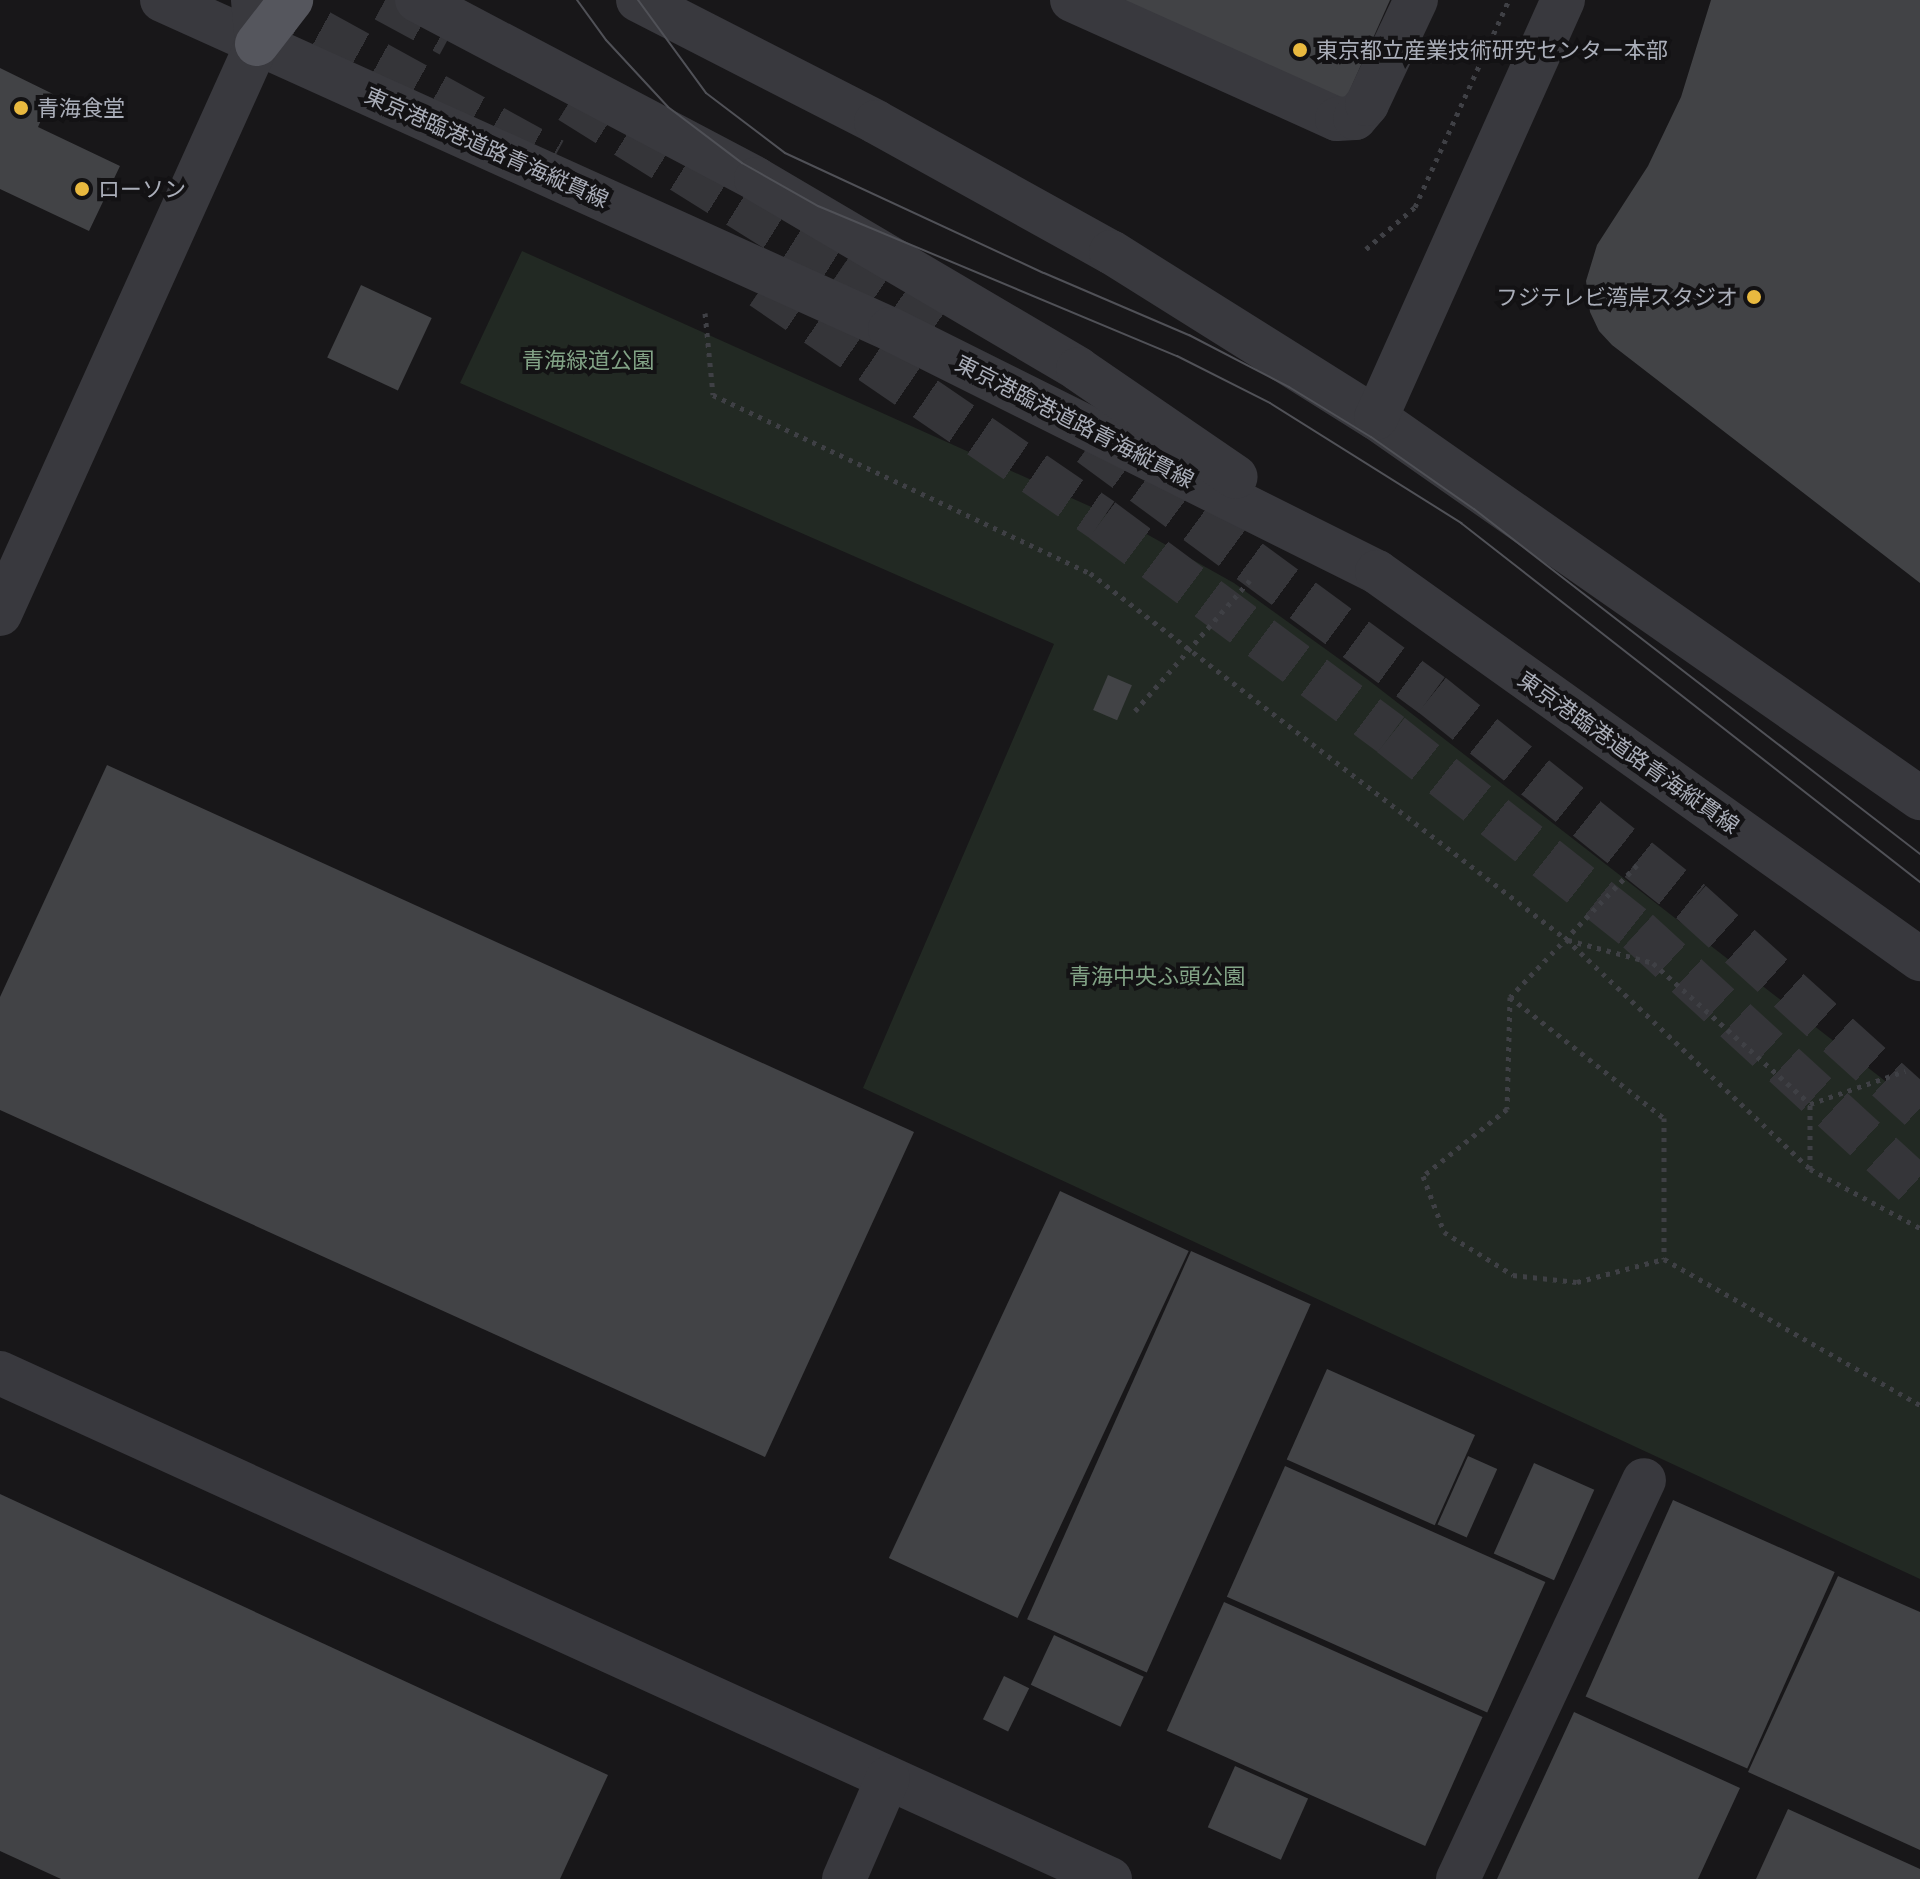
<!DOCTYPE html>
<html>
<head>
<meta charset="utf-8">
<style>
  body { margin:0 }
  #map { position:relative; width:1920px; height:1879px; overflow:hidden; background:#181719; font-family:"Noto Sans","Noto Sans JP",sans-serif }
  div>[style] { position:absolute }
  .green>* { inset:0; background:#222923 }
  .building>* { inset:0; background:#424346; transform-origin:0 0 }
  .minor-tunnel>* { height:44px; margin-top:-22px; transform-origin:0; background:repeating-linear-gradient(90deg,#353539 0 44px,transparent 0 66px) }
  .path>* { height:5px; margin-top:-2.5px; transform-origin:0; background:repeating-linear-gradient(90deg,#3f4045 0 4px,transparent 0 10px) }
  .minor>* { height:44px; margin:-22px; padding:0 22px; transform-origin:22px; border-radius:22px; background:#39393e }
  .major>* { height:44px; margin:-22px; padding:0 22px; transform-origin:22px; border-radius:22px; background:#55565d }
  .tram>* { height:2px; margin:-1px; padding:0 1px; transform-origin:1px; border-radius:1px; background:#505157 }
  .dots>* { width:22px; height:22px; translate:-50% -50%; box-sizing:border-box; border:4px solid #131214; border-radius:50% }
  span { translate:-50% -50%; white-space:nowrap; text-align:center; line-height:1.15; -webkit-text-stroke:8px #131214; paint-order:stroke }
  .poi-label { font-size:22px; color:#aaaeb9 }
  .left { translate:0 -50%; text-align:left }
  .right { translate:-100% -50%; text-align:right }
  .street-label { font-size:22px; color:#aaaeb9 }
  .park-label { font-size:22px; color:#82a386 }
</style>
</head>
<body>
<div id="map">
  <div class="green">
    <i style="clip-path:polygon(522px 251px,1127px 523px,1234px 583px,1367px 679px,1920px 1108px,1920px 1579px,863px 1088px,1054px 644px,460px 383px)"></i>
  </div>
  <div class="building">
    <i style="clip-path:polygon(1119px 0,1390px 0,1345px 101px)"></i>
    <i style="clip-path:polygon(1711px 0,1920px 0,1920px 583px,1612px 345px,1599px 331px,1590px 312px,1586px 281px,1597px 245px,1648px 166px,1681px 97px)"></i>
    <i style="clip-path:polygon(0 68px,53px 94px,38px 127px,120px 166px,89px 231px,0 189px)"></i>
    <i style="left:361px;top:285px;width:78px;height:80px;rotate:25deg"></i>
    <i style="left:1108px;top:675px;width:26px;height:38px;rotate:23deg"></i>
    <i style="clip-path:polygon(107px 765px,914px 1132px,765px 1457px,0 1110px,0 997px)"></i>
    <i style="left:1060px;top:1191px;width:142px;height:405px;rotate:25deg"></i>
    <i style="left:1191px;top:1251px;width:131px;height:403px;rotate:24deg"></i>
    <i style="left:1327px;top:1369px;width:162px;height:99px;rotate:24deg"></i>
    <i style="left:1468px;top:1456px;width:32px;height:75px;rotate:24deg"></i>
    <i style="left:1534px;top:1463px;width:66px;height:99px;rotate:24deg"></i>
    <i style="left:1285px;top:1466px;width:285px;height:143px;rotate:24deg"></i>
    <i style="clip-path:polygon(0 1494px,608px 1775px,560px 1879px,61px 1879px,0 1851px)"></i>
    <i style="left:1673px;top:1500px;width:177px;height:215px;rotate:24deg"></i>
    <i style="clip-path:polygon(1838px 1576px,1920px 1612px,1920px 1850px,1748px 1772px)"></i>
    <i style="left:1224px;top:1602px;width:283px;height:141px;rotate:24deg"></i>
    <i style="left:1054px;top:1635px;width:99px;height:55px;rotate:25deg"></i>
    <i style="left:1004px;top:1676px;width:28px;height:48px;rotate:26deg"></i>
    <i style="clip-path:polygon(1574px 1712px,1740px 1788px,1698px 1879px,1497px 1879px)"></i>
    <i style="left:1235px;top:1766px;width:80px;height:67px;rotate:24deg"></i>
    <i style="clip-path:polygon(1788px 1809px,1920px 1869px,1920px 1879px,1756px 1879px)"></i>
  </div>
  <div class="minor-tunnel">
    <i style="left:262px;top:0;width:332px;rotate:28.8deg"></i>
    <i style="left:385px;top:0;width:74px;rotate:28.3deg"></i>
    <i style="left:570px;top:101px;width:319px;rotate:32deg"></i>
    <i style="left:840px;top:270px;width:120px;rotate:34.5deg"></i>
    <i style="left:762px;top:287px;width:412px;rotate:34.4deg"></i>
    <i style="left:1102px;top:520px;width:360px;rotate:36.6deg"></i>
    <i style="left:1391px;top:735px;width:315px;rotate:38.4deg"></i>
    <i style="left:1638px;top:931px;width:382px;rotate:42.5deg"></i>
    <i style="left:1090px;top:444px;width:424px;rotate:36.3deg"></i>
    <i style="left:1432px;top:695px;width:332px;rotate:38.6deg"></i>
    <i style="left:1691px;top:902px;width:309px;rotate:42.1deg"></i>
  </div>
  <div class="path">
    <i style="left:1366px;top:249px;width:65px;rotate:-40.6deg"></i>
    <i style="left:1415px;top:207px;width:227px;rotate:-65.6deg"></i>
    <i style="left:705px;top:313px;width:82px;rotate:84.4deg"></i>
    <i style="left:713px;top:395px;width:417px;rotate:25.3deg"></i>
    <i style="left:1090px;top:573px;width:600px;rotate:37.56deg"></i>
    <i style="left:1566px;top:939px;width:335px;rotate:43.3deg"></i>
    <i style="left:1810px;top:1169px;width:125px;rotate:28.2deg"></i>
    <i style="left:1135px;top:711px;width:174px;rotate:-48.7deg"></i>
    <i style="left:1637px;top:865px;width:183px;rotate:133.9deg"></i>
    <i style="left:1510px;top:997px;width:112px;rotate:91.5deg"></i>
    <i style="left:1507px;top:1109px;width:107px;rotate:141.4deg"></i>
    <i style="left:1423px;top:1176px;width:60px;rotate:69.4deg"></i>
    <i style="left:1444px;top:1232px;width:81px;rotate:31.9deg"></i>
    <i style="left:1513px;top:1275px;width:64px;rotate:6.2deg"></i>
    <i style="left:1577px;top:1282px;width:90px;rotate:-14.8deg"></i>
    <i style="left:1664px;top:1259px;width:295px;rotate:29.7deg"></i>
    <i style="left:1568px;top:940px;width:88px;rotate:15.1deg"></i>
    <i style="left:1653px;top:963px;width:211px;rotate:41.9deg"></i>
    <i style="left:1810px;top:1104px;width:101px;rotate:-19.2deg"></i>
    <i style="left:1510px;top:997px;width:196px;rotate:38.2deg"></i>
    <i style="left:1664px;top:1118px;width:141px;rotate:90deg"></i>
    <i style="left:1810px;top:1169px;width:65px;rotate:-90deg"></i>
  </div>
  <div class="minor">
    <i style="left:162px;top:0;width:799px;rotate:24.32deg"></i>
    <i style="left:890px;top:329px;width:544px;rotate:26.52deg"></i>
    <i style="left:1377px;top:572px;width:667px;rotate:35.48deg"></i>
    <i style="left:417px;top:0;width:383px;rotate:27.8deg"></i>
    <i style="left:756px;top:179px;width:374px;rotate:30.5deg"></i>
    <i style="left:1078px;top:369px;width:191px;rotate:34.4deg"></i>
    <i style="left:638px;top:0;width:267px;rotate:27.1deg"></i>
    <i style="left:876px;top:122px;width:269px;rotate:29deg"></i>
    <i style="left:1111px;top:252px;width:313px;rotate:32.1deg"></i>
    <i style="left:1376px;top:418px;width:664px;rotate:34.94deg"></i>
    <i style="left:1072px;top:0;width:290px;rotate:24.2deg"></i>
    <i style="left:1337px;top:119px;width:18px;rotate:-3deg"></i>
    <i style="left:1355px;top:118px;width:18px;rotate:-49deg"></i>
    <i style="left:1367px;top:104px;width:115px;rotate:-64.8deg"></i>
    <i style="left:1376px;top:418px;width:458px;rotate:-65.9deg"></i>
    <i style="left:0;top:614px;width:625px;rotate:-65.73deg"></i>
    <i style="left:257px;top:44px;width:44px;rotate:-95.2deg"></i>
    <i style="left:0;top:1373px;width:1220px;rotate:24.51deg"></i>
    <i style="left:844px;top:1879px;width:110px;rotate:-66.5deg"></i>
    <i style="left:1458px;top:1879px;width:440px;rotate:-65deg"></i>
  </div>
  <div class="major">
    <i style="left:257px;top:44px;width:56px;rotate:-52.3deg"></i>
  </div>
  <div class="tram">
    <i style="left:577px;top:0;width:49px;rotate:54.1deg"></i>
    <i style="left:606px;top:40px;width:91px;rotate:47.2deg"></i>
    <i style="left:668px;top:107px;width:93px;rotate:37.1deg"></i>
    <i style="left:742px;top:163px;width:87px;rotate:29.5deg"></i>
    <i style="left:818px;top:206px;width:389px;rotate:22.7deg"></i>
    <i style="left:1177px;top:356px;width:104px;rotate:26.8deg"></i>
    <i style="left:1270px;top:403px;width:226px;rotate:32.1deg"></i>
    <i style="left:1461px;top:523px;width:583px;rotate:38.03deg"></i>
    <i style="left:638px;top:0;width:115px;rotate:53.8deg"></i>
    <i style="left:706px;top:93px;width:99px;rotate:37.2deg"></i>
    <i style="left:785px;top:153px;width:285px;rotate:24.9deg"></i>
    <i style="left:1044px;top:273px;width:158px;rotate:23.2deg"></i>
    <i style="left:1189px;top:335px;width:113px;rotate:27.5deg"></i>
    <i style="left:1289px;top:387px;width:96px;rotate:31.4deg"></i>
    <i style="left:1371px;top:437px;width:126px;rotate:35deg"></i>
    <i style="left:1474px;top:509px;width:564px;rotate:37.72deg"></i>
  </div>
  <div class="dots">
    <i style="left:1300px;top:50px;background:#e9b93f"></i>
    <i style="left:21px;top:108px;background:#e9b93f"></i>
    <i style="left:82px;top:189px;background:#e9b93f"></i>
    <i style="left:1754px;top:297px;background:#e9b93f"></i>
  </div>
  <div class="poi-label">
    <span class="left" style="left:1316px;top:50px">東京都立産業技術研究センター本部</span>
    <span class="left" style="left:37px;top:108px">青海食堂</span>
    <span class="left" style="left:98px;top:189px">ローソン</span>
    <span class="right" style="left:1738px;top:297px">フジテレビ湾岸スタジオ</span>
  </div>
  <div class="street-label">
    <span style="left:487px;top:147px;rotate:24deg">東京港臨港道路青海縦貫線</span>
    <span style="left:1075px;top:421px;rotate:27deg">東京港臨港道路青海縦貫線</span>
    <span style="left:1629px;top:752px;rotate:35deg">東京港臨港道路青海縦貫線</span>
  </div>
  <div class="park-label">
    <span style="left:588px;top:360px">青海緑道公園</span>
    <span style="left:1157px;top:976px">青海中央ふ頭公園</span>
  </div>
</div>
</body>
</html>
